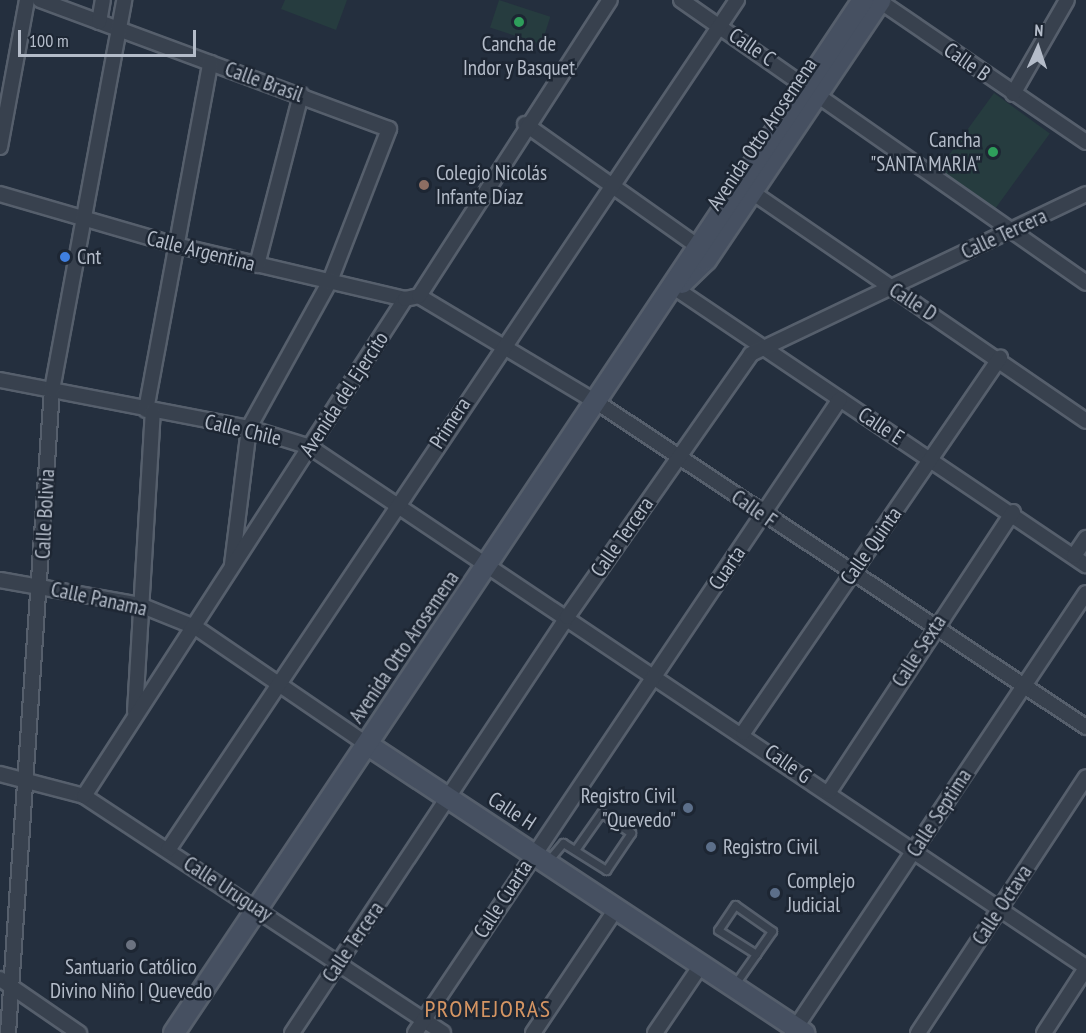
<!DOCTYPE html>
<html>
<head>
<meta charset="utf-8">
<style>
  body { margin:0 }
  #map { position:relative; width:1086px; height:1033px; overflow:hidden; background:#242f3e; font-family:"PT Sans Narrow",sans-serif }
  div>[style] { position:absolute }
  .green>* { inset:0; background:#263c3f; transform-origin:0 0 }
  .roads { filter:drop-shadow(2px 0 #565f6c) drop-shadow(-2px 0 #565f6c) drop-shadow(0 2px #565f6c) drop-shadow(0 -2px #565f6c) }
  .lane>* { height:7px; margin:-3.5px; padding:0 3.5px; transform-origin:3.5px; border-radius:3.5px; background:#38414e }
  .street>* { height:14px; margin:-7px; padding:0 7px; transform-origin:7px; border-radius:7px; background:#38414e }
  .secondary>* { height:20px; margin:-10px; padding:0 10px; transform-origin:10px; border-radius:10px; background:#465061 }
  .dots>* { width:16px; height:16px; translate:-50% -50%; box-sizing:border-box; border:3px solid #1d2633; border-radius:50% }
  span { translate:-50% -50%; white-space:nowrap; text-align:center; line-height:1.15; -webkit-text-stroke:5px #1d2633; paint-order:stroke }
  .poi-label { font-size:21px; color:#b4bcc9 }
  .right { translate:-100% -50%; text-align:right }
  .left { translate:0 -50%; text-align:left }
  .street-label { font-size:21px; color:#b4bcc9 }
  .quarter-label { font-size:24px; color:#d59563; letter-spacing:1.5px }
  .north { position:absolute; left:1008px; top:18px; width:60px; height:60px; -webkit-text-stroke:4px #1d2633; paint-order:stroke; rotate:3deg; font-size:16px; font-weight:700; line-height:24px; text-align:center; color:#b4bcc9 }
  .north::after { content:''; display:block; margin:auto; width:21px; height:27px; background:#b4bcc9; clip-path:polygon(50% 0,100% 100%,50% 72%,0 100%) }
  .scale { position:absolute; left:18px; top:30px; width:178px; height:27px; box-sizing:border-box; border:3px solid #b4bcc9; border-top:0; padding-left:8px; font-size:18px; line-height:21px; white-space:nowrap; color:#b4bcc9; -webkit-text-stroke:4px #1d2633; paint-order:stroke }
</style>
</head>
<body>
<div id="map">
  <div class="green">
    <i style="clip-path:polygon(285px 0,347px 0,336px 30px,281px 9px)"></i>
    <i style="left:499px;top:0;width:54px;height:29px;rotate:18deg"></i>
    <i style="left:994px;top:93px;width:69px;height:97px;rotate:36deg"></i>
  </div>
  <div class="roads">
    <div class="lane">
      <i style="left:547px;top:862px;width:25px;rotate:-50deg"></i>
      <i style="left:563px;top:843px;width:51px;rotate:32.1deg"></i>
      <i style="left:606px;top:870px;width:45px;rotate:-56deg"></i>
      <i style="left:631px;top:833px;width:36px;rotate:-146deg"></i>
      <i style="left:601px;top:813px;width:45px;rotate:125.1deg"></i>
      <i style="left:735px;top:984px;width:37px;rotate:-55deg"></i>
      <i style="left:756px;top:954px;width:28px;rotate:-55deg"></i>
      <i style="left:772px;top:931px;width:45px;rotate:-144.9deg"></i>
      <i style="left:735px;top:905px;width:30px;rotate:124deg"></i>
      <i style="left:718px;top:930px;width:45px;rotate:32.3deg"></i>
    </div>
    <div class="street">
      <i style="left:40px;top:0;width:372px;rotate:20.3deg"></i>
      <i style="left:389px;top:129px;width:163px;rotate:111.2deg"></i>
      <i style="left:330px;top:281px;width:168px;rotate:118.9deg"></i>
      <i style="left:249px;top:428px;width:138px;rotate:97.1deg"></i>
      <i style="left:681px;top:0;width:494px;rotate:34.9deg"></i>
      <i style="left:878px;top:0;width:252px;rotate:34.3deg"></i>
      <i style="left:99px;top:22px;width:22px;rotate:-80deg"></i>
      <i style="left:1013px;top:94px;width:108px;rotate:-60.1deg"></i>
      <i style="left:525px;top:124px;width:211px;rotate:35.3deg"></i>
      <i style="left:0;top:147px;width:149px;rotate:-79.6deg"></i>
      <i style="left:746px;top:188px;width:412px;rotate:34.4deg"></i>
      <i style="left:0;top:194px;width:182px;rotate:16.2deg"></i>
      <i style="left:175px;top:245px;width:236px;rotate:13.2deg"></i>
      <i style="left:257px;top:265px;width:176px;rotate:-75.5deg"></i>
      <i style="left:675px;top:288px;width:496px;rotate:34deg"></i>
      <i style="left:419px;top:296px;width:209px;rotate:30.9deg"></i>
      <i style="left:598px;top:403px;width:586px;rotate:33.58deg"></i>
      <i style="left:0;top:380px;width:254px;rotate:10.9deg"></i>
      <i style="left:249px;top:428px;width:64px;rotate:17.3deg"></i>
      <i style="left:310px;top:447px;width:934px;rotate:33.83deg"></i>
      <i style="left:146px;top:410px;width:353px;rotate:-79.5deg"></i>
      <i style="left:1074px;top:556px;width:22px;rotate:-56deg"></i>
      <i style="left:0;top:580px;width:142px;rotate:10.1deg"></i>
      <i style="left:140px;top:605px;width:59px;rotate:21.8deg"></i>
      <i style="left:195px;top:627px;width:209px;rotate:34.3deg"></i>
      <i style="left:135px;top:712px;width:302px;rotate:-86.6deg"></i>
      <i style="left:743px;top:733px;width:455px;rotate:-55.6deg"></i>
      <i style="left:0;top:774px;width:87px;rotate:14.7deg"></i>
      <i style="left:84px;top:796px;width:430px;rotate:33.4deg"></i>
      <i style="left:829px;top:792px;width:335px;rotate:-56.7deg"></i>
      <i style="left:84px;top:796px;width:592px;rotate:-57.14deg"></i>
      <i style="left:405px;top:299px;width:14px;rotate:-12deg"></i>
      <i style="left:419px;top:296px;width:352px;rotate:-57.2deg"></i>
      <i style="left:168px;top:850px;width:1023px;rotate:-56.2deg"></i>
      <i style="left:0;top:979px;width:96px;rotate:34.4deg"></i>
      <i style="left:8px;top:1033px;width:645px;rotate:-86.09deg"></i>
      <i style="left:52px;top:390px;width:397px;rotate:-79.5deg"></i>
      <i style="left:292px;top:1033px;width:499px;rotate:-56.5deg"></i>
      <i style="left:567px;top:617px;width:321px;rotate:-55deg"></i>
      <i style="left:751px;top:354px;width:371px;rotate:-25.5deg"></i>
      <i style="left:415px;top:1033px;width:763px;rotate:-56.16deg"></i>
      <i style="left:533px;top:1033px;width:149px;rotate:-56.2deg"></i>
      <i style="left:655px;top:1033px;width:82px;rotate:-55.9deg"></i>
      <i style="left:792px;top:1033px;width:529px;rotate:-56.25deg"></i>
      <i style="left:918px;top:1033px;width:306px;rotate:-56.7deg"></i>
      <i style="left:1044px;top:1033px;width:77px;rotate:-57.1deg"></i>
    </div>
    <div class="secondary">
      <i style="left:682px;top:283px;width:33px;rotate:-44deg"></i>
      <i style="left:706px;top:260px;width:313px;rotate:-56.1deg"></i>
      <i style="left:368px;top:745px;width:523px;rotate:33.45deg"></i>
      <i style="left:174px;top:1033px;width:1242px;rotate:-56.3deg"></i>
    </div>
  </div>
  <div class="dots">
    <i style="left:519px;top:22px;background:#2e9e5b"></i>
    <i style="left:993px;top:152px;background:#2e9e5b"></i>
    <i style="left:424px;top:185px;background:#8d6e63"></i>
    <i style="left:65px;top:257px;background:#3f7fe0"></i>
    <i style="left:688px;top:808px;background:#5c6f8a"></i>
    <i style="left:711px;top:847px;background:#5c6f8a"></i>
    <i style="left:775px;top:893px;background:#5c6f8a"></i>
    <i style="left:131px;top:945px;background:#6b7280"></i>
  </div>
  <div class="poi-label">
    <span style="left:519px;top:56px">Cancha de<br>Indor y Basquet</span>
    <span class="right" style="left:981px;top:152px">Cancha<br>"SANTA MARIA"</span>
    <span class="left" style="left:436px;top:185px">Colegio Nicolás<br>Infante Díaz</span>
    <span class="left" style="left:77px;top:257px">Cnt</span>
    <span class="right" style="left:676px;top:808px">Registro Civil<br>"Quevedo"</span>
    <span class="left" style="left:723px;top:847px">Registro Civil</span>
    <span class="left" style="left:787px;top:893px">Complejo<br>Judicial</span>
    <span style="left:131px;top:979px">Santuario Católico<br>Divino Niño | Quevedo</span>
  </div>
  <div class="street-label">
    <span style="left:752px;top:47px;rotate:34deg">Calle C</span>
    <span style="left:967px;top:62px;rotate:35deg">Calle B</span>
    <span style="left:264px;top:82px;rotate:20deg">Calle Brasil</span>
    <span style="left:762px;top:134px;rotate:-56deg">Avenida Otto Arosemena</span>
    <span style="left:1004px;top:234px;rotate:-25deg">Calle Tercera</span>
    <span style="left:201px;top:251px;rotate:14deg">Calle Argentina</span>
    <span style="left:913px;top:302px;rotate:33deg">Calle D</span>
    <span style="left:344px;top:394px;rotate:-57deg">Avenida del Ejercito</span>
    <span style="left:450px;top:423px;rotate:-57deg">Primera</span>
    <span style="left:881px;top:426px;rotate:33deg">Calle E</span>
    <span style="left:243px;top:430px;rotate:13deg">Calle Chile</span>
    <span style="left:754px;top:509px;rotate:35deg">Calle F</span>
    <span style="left:45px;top:514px;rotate:-87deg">Calle Bolivia</span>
    <span style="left:622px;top:537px;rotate:-55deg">Calle Tercera</span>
    <span style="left:871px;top:546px;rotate:-55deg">Calle Quinta</span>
    <span style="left:727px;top:568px;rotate:-56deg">Cuarta</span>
    <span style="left:99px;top:599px;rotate:12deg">Calle Panama</span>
    <span style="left:404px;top:647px;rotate:-56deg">Avenida Otto Arosemena</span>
    <span style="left:919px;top:651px;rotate:-57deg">Calle Sexta</span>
    <span style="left:788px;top:764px;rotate:35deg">Calle G</span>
    <span style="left:512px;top:811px;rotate:33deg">Calle H</span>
    <span style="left:939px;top:813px;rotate:-57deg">Calle Septima</span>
    <span style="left:228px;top:889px;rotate:33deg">Calle Uruguay</span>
    <span style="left:503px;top:899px;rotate:-57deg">Calle Cuarta</span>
    <span style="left:1002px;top:905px;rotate:-57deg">Calle Octava</span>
    <span style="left:353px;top:942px;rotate:-56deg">Calle Tercera</span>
  </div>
  <div class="quarter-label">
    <span style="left:488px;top:1009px">PROMEJORAS</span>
  </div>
  <div class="north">N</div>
  <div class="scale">100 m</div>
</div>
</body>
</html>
